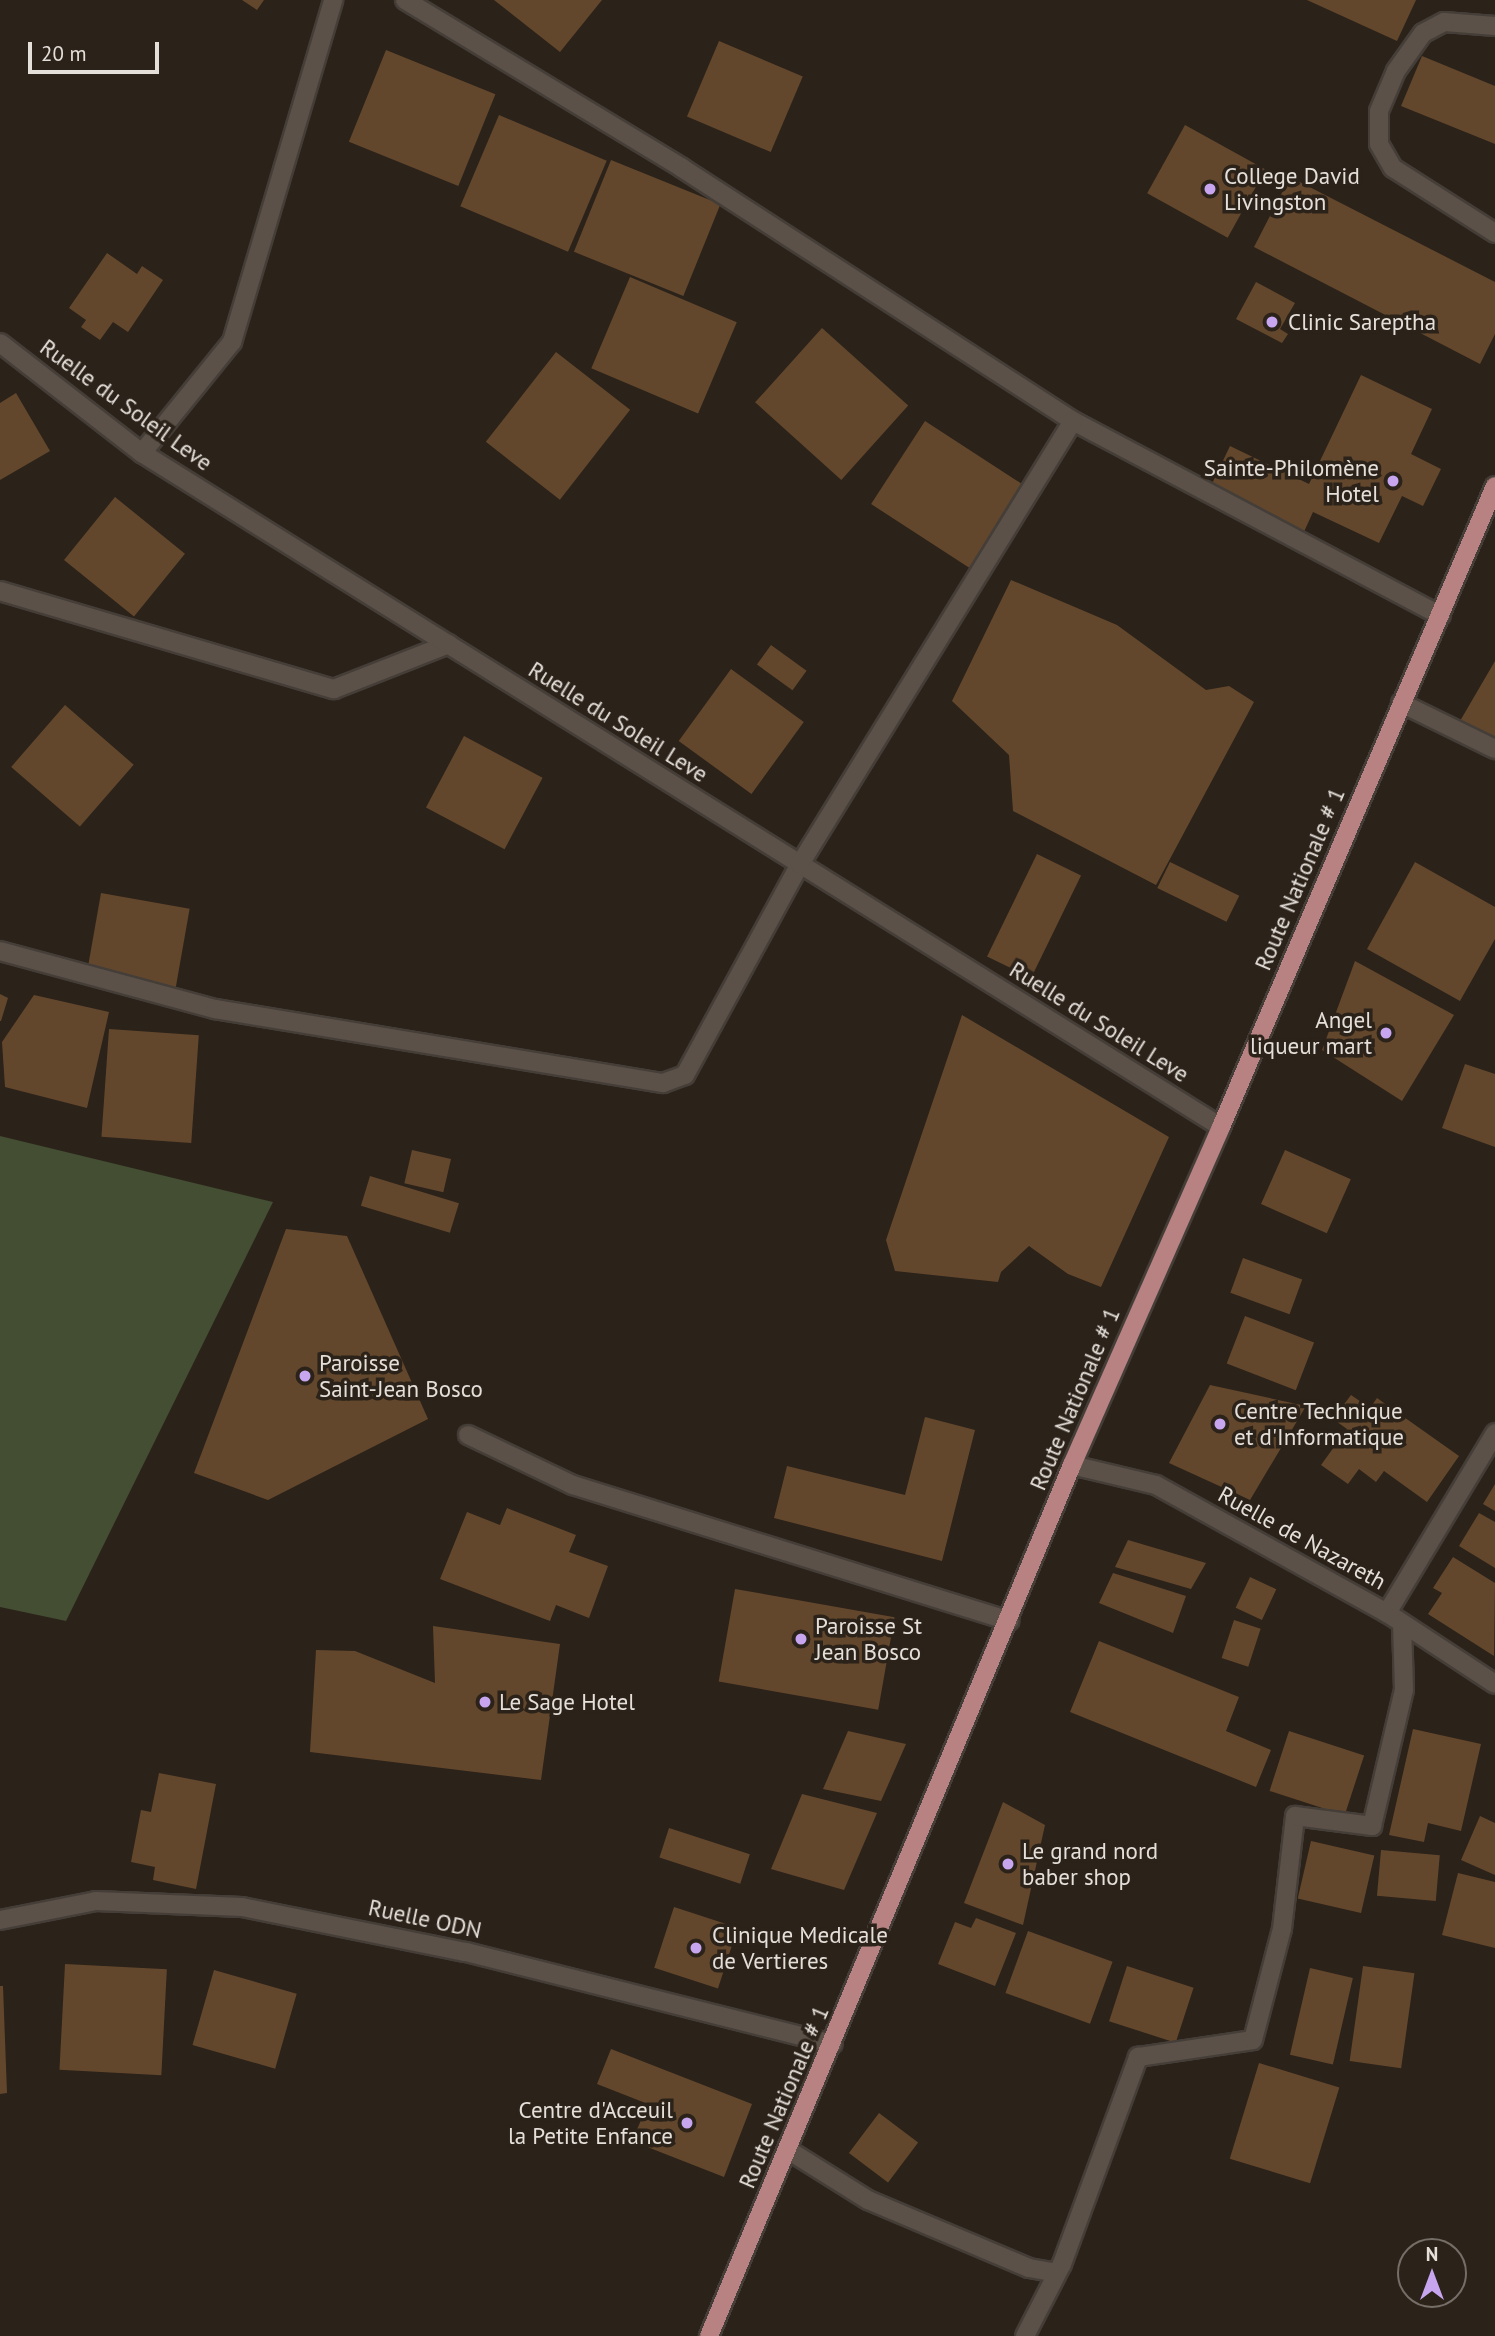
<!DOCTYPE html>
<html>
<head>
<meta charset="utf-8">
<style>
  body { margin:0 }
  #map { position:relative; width:1495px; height:2336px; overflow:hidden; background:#2b221a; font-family:"PT Sans",sans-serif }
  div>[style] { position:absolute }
  .green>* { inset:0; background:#434e32 }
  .building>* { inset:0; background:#63472c; transform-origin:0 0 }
  .roads { filter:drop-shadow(2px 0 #453e38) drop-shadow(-2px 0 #453e38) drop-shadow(0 2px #453e38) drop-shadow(0 -2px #453e38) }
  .lane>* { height:18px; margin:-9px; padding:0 9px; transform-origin:9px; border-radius:9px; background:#5b5148 }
  .street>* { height:18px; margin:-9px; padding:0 9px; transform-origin:9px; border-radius:9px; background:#5b5148 }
  .primary>* { height:18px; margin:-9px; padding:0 9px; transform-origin:9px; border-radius:9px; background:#b78281 }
  .dots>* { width:19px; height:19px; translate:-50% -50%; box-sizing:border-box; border:4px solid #2b221a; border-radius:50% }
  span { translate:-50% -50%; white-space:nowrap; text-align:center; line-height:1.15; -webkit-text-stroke:7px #2b221a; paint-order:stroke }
  .poi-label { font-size:23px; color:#e5dfda }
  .left { translate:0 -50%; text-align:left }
  .right { translate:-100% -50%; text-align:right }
  .street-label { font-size:23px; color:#e5dfda }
  .north { position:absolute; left:1397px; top:2238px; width:70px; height:70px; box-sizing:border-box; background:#2b221a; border:2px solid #756e67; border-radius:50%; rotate:0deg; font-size:19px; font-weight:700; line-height:28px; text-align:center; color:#e5dfda }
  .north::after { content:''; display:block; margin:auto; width:24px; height:32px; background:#c8a6ef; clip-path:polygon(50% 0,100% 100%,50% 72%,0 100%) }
  .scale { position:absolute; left:28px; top:42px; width:131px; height:32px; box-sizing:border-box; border:4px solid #e5dfda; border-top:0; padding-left:9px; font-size:21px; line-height:24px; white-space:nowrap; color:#e5dfda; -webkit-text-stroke:5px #2b221a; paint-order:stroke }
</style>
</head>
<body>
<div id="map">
  <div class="green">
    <i style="clip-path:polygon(0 1136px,273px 1202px,66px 1621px,0 1607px)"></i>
  </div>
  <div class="building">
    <i style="clip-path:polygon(242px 0,264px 0,257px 10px)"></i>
    <i style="clip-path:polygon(494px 0,602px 0,560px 52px)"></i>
    <i style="clip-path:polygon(1307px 0,1416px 0,1397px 41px)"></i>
    <i style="left:719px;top:41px;width:91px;height:82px;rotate:23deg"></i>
    <i style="left:386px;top:50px;width:118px;height:99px;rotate:22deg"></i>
    <i style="clip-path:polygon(1422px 56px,1495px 86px,1495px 144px,1401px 106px)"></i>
    <i style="left:499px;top:115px;width:117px;height:99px;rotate:23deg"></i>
    <i style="left:1185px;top:125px;width:92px;height:78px;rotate:29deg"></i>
    <i style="left:611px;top:160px;width:118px;height:99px;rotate:22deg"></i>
    <i style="clip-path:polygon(1290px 177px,1495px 282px,1495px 334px,1480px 364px,1254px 247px)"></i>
    <i style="clip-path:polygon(107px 253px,137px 274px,142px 266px,163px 280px,128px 332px,113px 322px,100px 340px,81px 327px,86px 320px,69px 308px)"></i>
    <i style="left:630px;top:277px;width:116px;height:99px;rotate:23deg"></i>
    <i style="clip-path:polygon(1256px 282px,1295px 303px,1280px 329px,1288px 334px,1282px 343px,1236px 319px)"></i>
    <i style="left:822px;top:328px;width:116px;height:100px;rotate:42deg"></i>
    <i style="left:556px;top:352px;width:94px;height:114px;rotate:38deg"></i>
    <i style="clip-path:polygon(1361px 375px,1432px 409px,1411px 454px,1441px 469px,1423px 506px,1402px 496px,1379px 543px,1313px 512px,1303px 534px,1209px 490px,1230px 446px,1309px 484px)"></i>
    <i style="clip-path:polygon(16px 393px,50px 451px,0 480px,0 403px)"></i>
    <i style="left:925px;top:421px;width:117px;height:99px;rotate:33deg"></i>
    <i style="left:115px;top:497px;width:90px;height:81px;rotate:39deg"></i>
    <i style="clip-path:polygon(1011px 580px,1117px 625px,1206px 690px,1229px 686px,1254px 702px,1156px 885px,1013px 811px,1009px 755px,952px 701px)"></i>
    <i style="left:771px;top:645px;width:44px;height:24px;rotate:36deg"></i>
    <i style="clip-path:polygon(1495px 661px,1495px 737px,1460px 721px)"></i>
    <i style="left:731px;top:669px;width:90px;height:89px;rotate:36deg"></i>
    <i style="left:65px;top:705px;width:91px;height:82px;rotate:41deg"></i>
    <i style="left:464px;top:736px;width:89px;height:81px;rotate:28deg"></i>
    <i style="left:1037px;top:854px;width:49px;height:114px;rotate:26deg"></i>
    <i style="left:1170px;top:862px;width:77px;height:29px;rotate:26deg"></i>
    <i style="clip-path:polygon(1415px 862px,1495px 907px,1495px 939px,1460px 1001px,1367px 949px)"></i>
    <i style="left:101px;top:893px;width:90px;height:81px;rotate:10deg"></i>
    <i style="clip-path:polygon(1355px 961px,1454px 1015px,1402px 1101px,1322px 1050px)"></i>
    <i style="clip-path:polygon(0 994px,8px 998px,1px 1021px,0 1021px)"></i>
    <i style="clip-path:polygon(34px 995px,109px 1012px,87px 1108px,5px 1087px,2px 1042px)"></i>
    <i style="clip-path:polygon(962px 1015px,1169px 1137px,1101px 1287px,1068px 1274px,1029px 1246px,1001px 1272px,998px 1282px,895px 1271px,886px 1240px)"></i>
    <i style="left:109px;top:1029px;width:90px;height:108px;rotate:4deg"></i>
    <i style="clip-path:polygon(1465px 1064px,1495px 1074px,1495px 1147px,1442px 1128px)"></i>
    <i style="left:412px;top:1150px;width:40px;height:34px;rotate:13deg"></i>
    <i style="left:1285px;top:1150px;width:72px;height:59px;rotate:24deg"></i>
    <i style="left:370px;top:1176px;width:93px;height:31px;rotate:17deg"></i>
    <i style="clip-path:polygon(286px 1229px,347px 1236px,428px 1419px,268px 1500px,194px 1473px)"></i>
    <i style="left:1243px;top:1258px;width:63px;height:37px;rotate:20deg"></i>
    <i style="left:1245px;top:1316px;width:74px;height:51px;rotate:21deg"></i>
    <i style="clip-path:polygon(1210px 1385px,1306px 1406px,1250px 1500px,1169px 1463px)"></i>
    <i style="clip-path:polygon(1351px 1395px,1370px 1408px,1377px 1398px,1459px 1456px,1427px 1502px,1384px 1471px,1376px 1482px,1359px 1469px,1348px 1484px,1321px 1465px,1347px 1429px,1333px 1419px)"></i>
    <i style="clip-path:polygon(925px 1417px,975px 1430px,942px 1561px,774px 1518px,787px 1466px,905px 1495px)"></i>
    <i style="clip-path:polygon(1495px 1484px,1495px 1511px,1483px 1504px)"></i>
    <i style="clip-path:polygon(507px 1508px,576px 1535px,569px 1552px,608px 1566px,589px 1618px,556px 1605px,550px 1621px,440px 1579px,467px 1512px,500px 1525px)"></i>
    <i style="clip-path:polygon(1479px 1513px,1495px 1522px,1495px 1568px,1459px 1546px)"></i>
    <i style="clip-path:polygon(1128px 1540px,1206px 1563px,1191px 1589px,1115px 1567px)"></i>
    <i style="clip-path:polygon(1453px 1557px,1495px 1583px,1494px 1656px,1428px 1614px,1442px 1593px,1433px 1588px)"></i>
    <i style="clip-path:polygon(1113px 1573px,1186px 1596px,1173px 1633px,1099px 1603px)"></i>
    <i style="left:1250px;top:1577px;width:29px;height:34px;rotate:25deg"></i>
    <i style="left:735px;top:1589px;width:162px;height:94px;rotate:10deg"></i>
    <i style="left:1234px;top:1620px;width:28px;height:40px;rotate:18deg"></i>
    <i style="clip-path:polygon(433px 1626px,560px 1644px,541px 1780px,310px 1752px,316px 1650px,355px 1651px,435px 1683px)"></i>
    <i style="clip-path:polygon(1099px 1641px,1239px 1697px,1226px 1731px,1271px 1750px,1256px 1787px,1070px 1712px)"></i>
    <i style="clip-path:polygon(1413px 1729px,1481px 1744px,1461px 1831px,1428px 1823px,1424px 1842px,1389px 1835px)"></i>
    <i style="clip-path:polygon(848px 1731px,906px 1744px,881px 1801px,823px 1789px)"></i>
    <i style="left:1289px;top:1731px;width:79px;height:63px;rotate:18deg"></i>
    <i style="clip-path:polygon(159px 1773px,216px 1784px,196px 1889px,153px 1880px,155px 1867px,131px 1862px,141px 1810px,151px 1812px)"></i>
    <i style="clip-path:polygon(802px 1794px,877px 1813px,844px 1890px,771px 1869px)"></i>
    <i style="clip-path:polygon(1003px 1802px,1045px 1825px,1023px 1925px,964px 1903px)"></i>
    <i style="clip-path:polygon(1480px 1816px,1495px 1823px,1495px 1875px,1461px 1860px)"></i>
    <i style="left:669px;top:1828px;width:85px;height:31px;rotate:18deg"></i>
    <i style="left:1311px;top:1841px;width:65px;height:59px;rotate:13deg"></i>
    <i style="left:1381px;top:1850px;width:59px;height:46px;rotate:5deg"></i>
    <i style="clip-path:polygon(1458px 1873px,1495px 1882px,1495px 1948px,1442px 1935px)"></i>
    <i style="left:674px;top:1907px;width:67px;height:64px;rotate:18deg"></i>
    <i style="clip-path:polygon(976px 1918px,1016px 1933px,995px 1986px,938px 1964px,955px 1922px,971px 1928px)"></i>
    <i style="left:1028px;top:1931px;width:90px;height:66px;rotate:20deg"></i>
    <i style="left:65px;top:1964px;width:102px;height:106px;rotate:3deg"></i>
    <i style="left:1127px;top:1966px;width:70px;height:58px;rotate:18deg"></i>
    <i style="left:1363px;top:1966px;width:52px;height:96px;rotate:8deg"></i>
    <i style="left:1310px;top:1968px;width:44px;height:89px;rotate:13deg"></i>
    <i style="left:214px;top:1970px;width:86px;height:78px;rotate:16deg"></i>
    <i style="clip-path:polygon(0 1986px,3px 1986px,7px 2093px,0 2094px)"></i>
    <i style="clip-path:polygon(611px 2049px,752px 2104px,724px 2177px,632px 2141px,648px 2104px,597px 2084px)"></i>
    <i style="left:1259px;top:2063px;width:84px;height:100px;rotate:17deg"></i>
    <i style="left:879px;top:2113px;width:49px;height:50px;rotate:37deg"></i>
  </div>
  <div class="roads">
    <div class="lane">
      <i style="left:1495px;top:26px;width:51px;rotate:-175.5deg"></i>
      <i style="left:1444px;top:22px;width:24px;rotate:152deg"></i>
      <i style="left:1423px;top:33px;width:47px;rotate:125.4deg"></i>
      <i style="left:1396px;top:71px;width:43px;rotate:113deg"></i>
      <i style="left:1379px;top:111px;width:33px;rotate:90deg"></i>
      <i style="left:1379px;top:144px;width:28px;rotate:60deg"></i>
      <i style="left:1393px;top:168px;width:121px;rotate:32.5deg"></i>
      <i style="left:0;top:591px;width:348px;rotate:16.4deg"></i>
      <i style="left:334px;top:689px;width:123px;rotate:-21.4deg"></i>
      <i style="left:1401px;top:703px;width:105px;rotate:26.1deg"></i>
      <i style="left:0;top:951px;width:223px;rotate:15.1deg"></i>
      <i style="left:215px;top:1009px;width:454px;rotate:9.4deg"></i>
      <i style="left:663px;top:1083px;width:23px;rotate:-20deg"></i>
      <i style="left:685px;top:1075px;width:240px;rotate:-61.4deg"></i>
      <i style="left:468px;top:1435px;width:116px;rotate:25.5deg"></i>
      <i style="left:573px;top:1485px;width:457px;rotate:17.3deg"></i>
      <i style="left:1387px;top:1613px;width:210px;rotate:-59deg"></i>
    </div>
    <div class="street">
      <i style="left:405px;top:0;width:324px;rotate:31.2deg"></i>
      <i style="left:682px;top:168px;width:466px;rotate:32.9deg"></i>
      <i style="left:1073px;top:421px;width:416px;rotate:27.9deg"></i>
      <i style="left:0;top:343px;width:180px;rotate:37.8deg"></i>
      <i style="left:142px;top:453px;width:1272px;rotate:31.99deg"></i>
      <i style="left:142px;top:453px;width:143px;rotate:-51deg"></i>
      <i style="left:232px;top:342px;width:357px;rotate:-73.5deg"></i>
      <i style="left:800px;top:864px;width:520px;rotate:-58.36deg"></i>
      <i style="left:1072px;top:1465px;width:86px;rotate:13.4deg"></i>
      <i style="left:1156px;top:1485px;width:264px;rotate:29deg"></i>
      <i style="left:1387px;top:1613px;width:129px;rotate:33.3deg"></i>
      <i style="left:0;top:1920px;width:98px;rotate:-11.2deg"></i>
      <i style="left:96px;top:1901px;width:146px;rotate:2.4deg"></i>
      <i style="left:242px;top:1907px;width:228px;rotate:11.4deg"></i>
      <i style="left:466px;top:1952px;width:378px;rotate:14.1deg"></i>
      <i style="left:788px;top:2150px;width:94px;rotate:32deg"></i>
      <i style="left:868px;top:2200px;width:175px;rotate:22.9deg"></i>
      <i style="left:1029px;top:2268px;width:28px;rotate:10deg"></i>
      <i style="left:1025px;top:2336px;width:81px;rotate:-62.8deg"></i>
      <i style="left:1062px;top:2264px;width:221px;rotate:-69.8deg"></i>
      <i style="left:1138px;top:2057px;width:116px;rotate:-8.4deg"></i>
      <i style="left:1253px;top:2040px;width:115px;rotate:-75.4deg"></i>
      <i style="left:1282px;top:1929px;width:114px;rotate:-83.4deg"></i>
      <i style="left:1295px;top:1816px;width:78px;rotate:7.4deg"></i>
      <i style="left:1372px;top:1826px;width:140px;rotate:-76.8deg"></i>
      <i style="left:1404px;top:1690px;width:67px;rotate:-91.7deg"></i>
    </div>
    <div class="primary">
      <i style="left:709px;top:2336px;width:944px;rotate:-67.38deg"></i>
      <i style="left:1072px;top:1465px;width:369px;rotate:-66.2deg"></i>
      <i style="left:1221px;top:1127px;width:697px;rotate:-66.86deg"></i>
    </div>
  </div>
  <div class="dots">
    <i style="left:1210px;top:189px;background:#c8a6ef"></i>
    <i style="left:1272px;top:322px;background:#c8a6ef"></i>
    <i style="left:1393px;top:481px;background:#c8a6ef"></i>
    <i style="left:1386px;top:1033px;background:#c8a6ef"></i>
    <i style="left:305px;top:1376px;background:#c8a6ef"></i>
    <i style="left:1220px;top:1424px;background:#c8a6ef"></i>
    <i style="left:801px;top:1639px;background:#c8a6ef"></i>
    <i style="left:485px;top:1702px;background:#c8a6ef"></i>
    <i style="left:1008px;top:1864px;background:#c8a6ef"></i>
    <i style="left:696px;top:1948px;background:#c8a6ef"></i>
    <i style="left:687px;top:2123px;background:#c8a6ef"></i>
  </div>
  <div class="poi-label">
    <span class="left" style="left:1224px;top:189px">College David<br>Livingston</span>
    <span class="left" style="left:1288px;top:322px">Clinic Sareptha</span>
    <span class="right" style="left:1379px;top:481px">Sainte-Philomène<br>Hotel</span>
    <span class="right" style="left:1372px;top:1033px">Angel<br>liqueur mart</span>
    <span class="left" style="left:319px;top:1376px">Paroisse<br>Saint-Jean Bosco</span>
    <span class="left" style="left:1234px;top:1424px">Centre Technique<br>et d'Informatique</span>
    <span class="left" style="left:815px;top:1639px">Paroisse St<br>Jean Bosco</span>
    <span class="left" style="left:499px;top:1702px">Le Sage Hotel</span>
    <span class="left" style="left:1022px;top:1864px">Le grand nord<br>baber shop</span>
    <span class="left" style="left:712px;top:1948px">Clinique Medicale<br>de Vertieres</span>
    <span class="right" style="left:673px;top:2123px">Centre d'Acceuil<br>la Petite Enfance</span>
  </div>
  <div class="street-label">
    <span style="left:126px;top:405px;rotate:36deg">Ruelle du Soleil Leve</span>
    <span style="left:618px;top:722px;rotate:32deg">Ruelle du Soleil Leve</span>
    <span style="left:1300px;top:879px;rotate:-67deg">Route Nationale # 1</span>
    <span style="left:1099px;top:1022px;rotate:32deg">Ruelle du Soleil Leve</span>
    <span style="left:1075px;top:1399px;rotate:-67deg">Route Nationale # 1</span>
    <span style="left:1302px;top:1538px;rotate:29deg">Ruelle de Nazareth</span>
    <span style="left:425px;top:1919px;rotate:12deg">Ruelle ODN</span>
    <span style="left:784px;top:2097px;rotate:-67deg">Route Nationale # 1</span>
  </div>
  <div class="north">N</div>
  <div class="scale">20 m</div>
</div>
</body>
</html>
